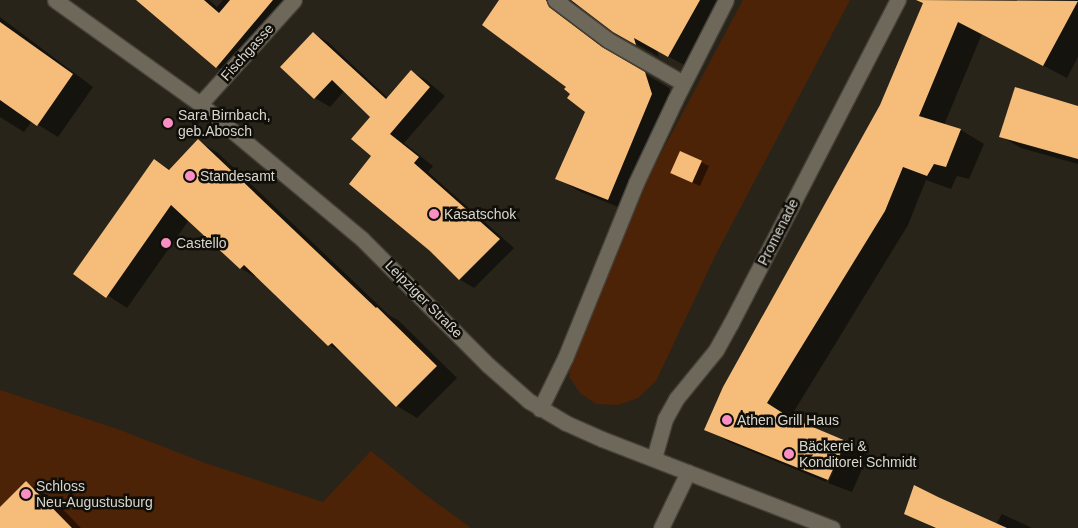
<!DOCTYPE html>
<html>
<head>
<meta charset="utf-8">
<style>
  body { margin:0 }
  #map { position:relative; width:1078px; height:528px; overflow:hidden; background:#292419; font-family:Helvetica,sans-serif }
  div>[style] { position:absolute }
  .green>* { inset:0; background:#4d2307 }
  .shadow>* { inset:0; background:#0007 }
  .building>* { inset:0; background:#f5bc7a; transform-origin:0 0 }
  .roads { filter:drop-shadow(1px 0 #464139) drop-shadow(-1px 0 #464139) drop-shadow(0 1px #464139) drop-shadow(0 -1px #464139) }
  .minor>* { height:15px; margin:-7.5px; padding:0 7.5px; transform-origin:7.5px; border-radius:7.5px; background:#6e685b }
  .dots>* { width:14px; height:14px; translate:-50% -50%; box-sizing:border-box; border:2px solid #100e09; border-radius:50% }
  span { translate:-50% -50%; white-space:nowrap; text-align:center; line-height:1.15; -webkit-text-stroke:5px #100e09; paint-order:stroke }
  .street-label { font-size:14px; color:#d9d6ce }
  .poi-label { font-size:14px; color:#d9d6ce }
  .left { translate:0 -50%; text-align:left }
</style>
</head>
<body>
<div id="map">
  <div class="green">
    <i style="clip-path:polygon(743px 0,850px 0,715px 256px,656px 381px,638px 398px,618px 405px,596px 404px,580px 393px,570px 378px,568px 367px,642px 189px)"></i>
    <i style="clip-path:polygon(0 390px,120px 430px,205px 463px,323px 502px,371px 451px,423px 493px,471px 528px,0 528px)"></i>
  </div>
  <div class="shadow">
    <i style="clip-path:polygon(138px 0,209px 0,217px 7px,223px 0,301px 0,237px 78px,217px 67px)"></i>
    <i style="clip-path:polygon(501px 0,732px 0,693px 70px,657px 50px,659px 57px,614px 31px,580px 5px,576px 5px,570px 13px,574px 23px,627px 63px,669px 88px,676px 108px,633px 213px,581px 192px,556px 178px,587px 112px)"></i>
    <i style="clip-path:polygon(925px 0,1078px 0,1078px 57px,1067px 78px,982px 34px,944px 125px,961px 130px,984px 144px,969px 179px,957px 176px,951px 189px,926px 180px,908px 225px,790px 418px,845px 442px,868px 455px,852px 492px,828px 483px,846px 443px,843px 443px,826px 482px,729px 442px,706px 429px,881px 106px)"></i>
    <i style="clip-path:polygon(0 17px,93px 87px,58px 137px,32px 121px,24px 132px,0 117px)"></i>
    <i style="clip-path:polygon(313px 33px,328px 42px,388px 98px,411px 71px,426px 80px,445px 96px,404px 143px,433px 166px,428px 172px,514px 248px,474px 288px,459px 279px,373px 156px,372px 117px,344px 91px,330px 107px,315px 98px)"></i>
    <i style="clip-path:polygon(1078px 107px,1078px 164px,1021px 148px,1000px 136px)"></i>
    <i style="clip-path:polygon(198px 141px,218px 153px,390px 316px,398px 320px,457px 378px,417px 418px,397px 406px,344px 354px,329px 345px,261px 280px,240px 268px,189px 220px,127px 308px,75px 274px,154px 160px,171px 170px)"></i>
    <i style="clip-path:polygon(701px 162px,709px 166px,700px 186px,679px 177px)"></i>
    <i style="clip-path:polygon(26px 483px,51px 497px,81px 528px,0 528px,0 508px)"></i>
    <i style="clip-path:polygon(905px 513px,996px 524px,1002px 514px,1032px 528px,934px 528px)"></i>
  </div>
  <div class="building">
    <i style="clip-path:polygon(136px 0,204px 0,219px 13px,230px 0,273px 0,216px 68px)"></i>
    <i style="clip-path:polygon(499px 0,546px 0,549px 7px,602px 47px,645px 72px,652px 94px,608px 200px,555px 179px,585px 112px,567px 98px,570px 94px,564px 89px,566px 87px,482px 25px)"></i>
    <i style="clip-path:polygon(571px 0,700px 0,668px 57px,634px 38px,636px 45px,613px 32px)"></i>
    <i style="clip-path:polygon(916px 0,1078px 1px,1043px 66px,958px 22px,919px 116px,961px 129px,946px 167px,934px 164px,927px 176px,903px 167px,885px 211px,767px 403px,789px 417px,846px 441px,828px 480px,704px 430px,723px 387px,880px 105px,923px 3px)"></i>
    <i style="clip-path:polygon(0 22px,73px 74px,37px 126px,0 100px)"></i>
    <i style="clip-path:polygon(313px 32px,386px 99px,411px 70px,430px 87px,390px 134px,419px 157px,414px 163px,500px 239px,459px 280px,430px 251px,349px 184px,371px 156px,351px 139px,370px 117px,332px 80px,314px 99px,280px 67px)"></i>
    <i style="clip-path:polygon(1015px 87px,1078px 106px,1078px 159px,999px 137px)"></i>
    <i style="clip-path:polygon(198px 139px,376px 308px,377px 307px,437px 366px,396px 407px,332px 343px,328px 346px,244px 265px,240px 269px,171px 205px,106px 298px,73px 274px,154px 159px,169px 170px)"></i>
    <i style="left:680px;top:151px;width:24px;height:24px;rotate:24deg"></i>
    <i style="clip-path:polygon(26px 481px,72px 528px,0 528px,0 507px)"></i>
    <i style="clip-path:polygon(914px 485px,938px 497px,1007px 528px,936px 528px,904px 514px)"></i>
  </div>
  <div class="roads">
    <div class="minor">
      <i style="left:55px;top:0;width:178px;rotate:35.6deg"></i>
      <i style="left:200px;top:104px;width:211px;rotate:39.8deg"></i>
      <i style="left:362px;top:239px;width:178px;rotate:45deg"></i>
      <i style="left:488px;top:365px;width:55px;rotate:41.3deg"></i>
      <i style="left:529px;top:401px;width:43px;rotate:30.7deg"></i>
      <i style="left:566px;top:423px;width:39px;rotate:24deg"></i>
      <i style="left:602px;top:439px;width:247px;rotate:21.2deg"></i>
      <i style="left:555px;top:0;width:66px;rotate:37deg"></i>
      <i style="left:608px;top:40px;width:86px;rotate:29.8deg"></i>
      <i style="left:200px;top:104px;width:140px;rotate:-47.9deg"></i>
      <i style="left:540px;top:409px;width:57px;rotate:-63.9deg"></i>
      <i style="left:565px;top:358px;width:189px;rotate:-67.9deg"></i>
      <i style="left:636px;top:183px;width:92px;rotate:-64.8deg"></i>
      <i style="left:675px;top:100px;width:112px;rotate:-63deg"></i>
      <i style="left:654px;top:458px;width:41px;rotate:-74.2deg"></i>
      <i style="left:665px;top:419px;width:23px;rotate:-61deg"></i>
      <i style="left:676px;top:399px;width:63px;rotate:-50.8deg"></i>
      <i style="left:716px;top:350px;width:31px;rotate:-61deg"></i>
      <i style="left:731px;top:323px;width:364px;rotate:-62.7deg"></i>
      <i style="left:661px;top:528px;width:62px;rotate:-64.3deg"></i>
    </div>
  </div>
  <div class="dots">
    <i style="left:168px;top:123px;background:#fb8fc3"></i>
    <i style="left:190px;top:176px;background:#fb8fc3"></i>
    <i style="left:434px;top:214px;background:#fb8fc3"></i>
    <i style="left:166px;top:243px;background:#fb8fc3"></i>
    <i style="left:727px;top:420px;background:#fb8fc3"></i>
    <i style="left:789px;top:454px;background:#fb8fc3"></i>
    <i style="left:26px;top:494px;background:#fb8fc3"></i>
  </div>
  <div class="street-label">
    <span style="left:247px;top:52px;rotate:-48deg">Fischgasse</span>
    <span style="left:778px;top:232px;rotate:-63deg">Promenade</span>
    <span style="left:424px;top:299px;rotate:45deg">Leipziger Straße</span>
  </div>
  <div class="poi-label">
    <span class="left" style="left:178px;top:123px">Sara Birnbach,<br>geb.Abosch</span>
    <span class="left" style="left:200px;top:176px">Standesamt</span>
    <span class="left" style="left:444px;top:214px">Kasatschok</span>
    <span class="left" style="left:176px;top:243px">Castello</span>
    <span class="left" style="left:737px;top:420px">Athen Grill Haus</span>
    <span class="left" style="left:799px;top:454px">Bäckerei &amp;<br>Konditorei Schmidt</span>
    <span class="left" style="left:36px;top:494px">Schloss<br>Neu-Augustusburg</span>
  </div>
</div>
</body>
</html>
